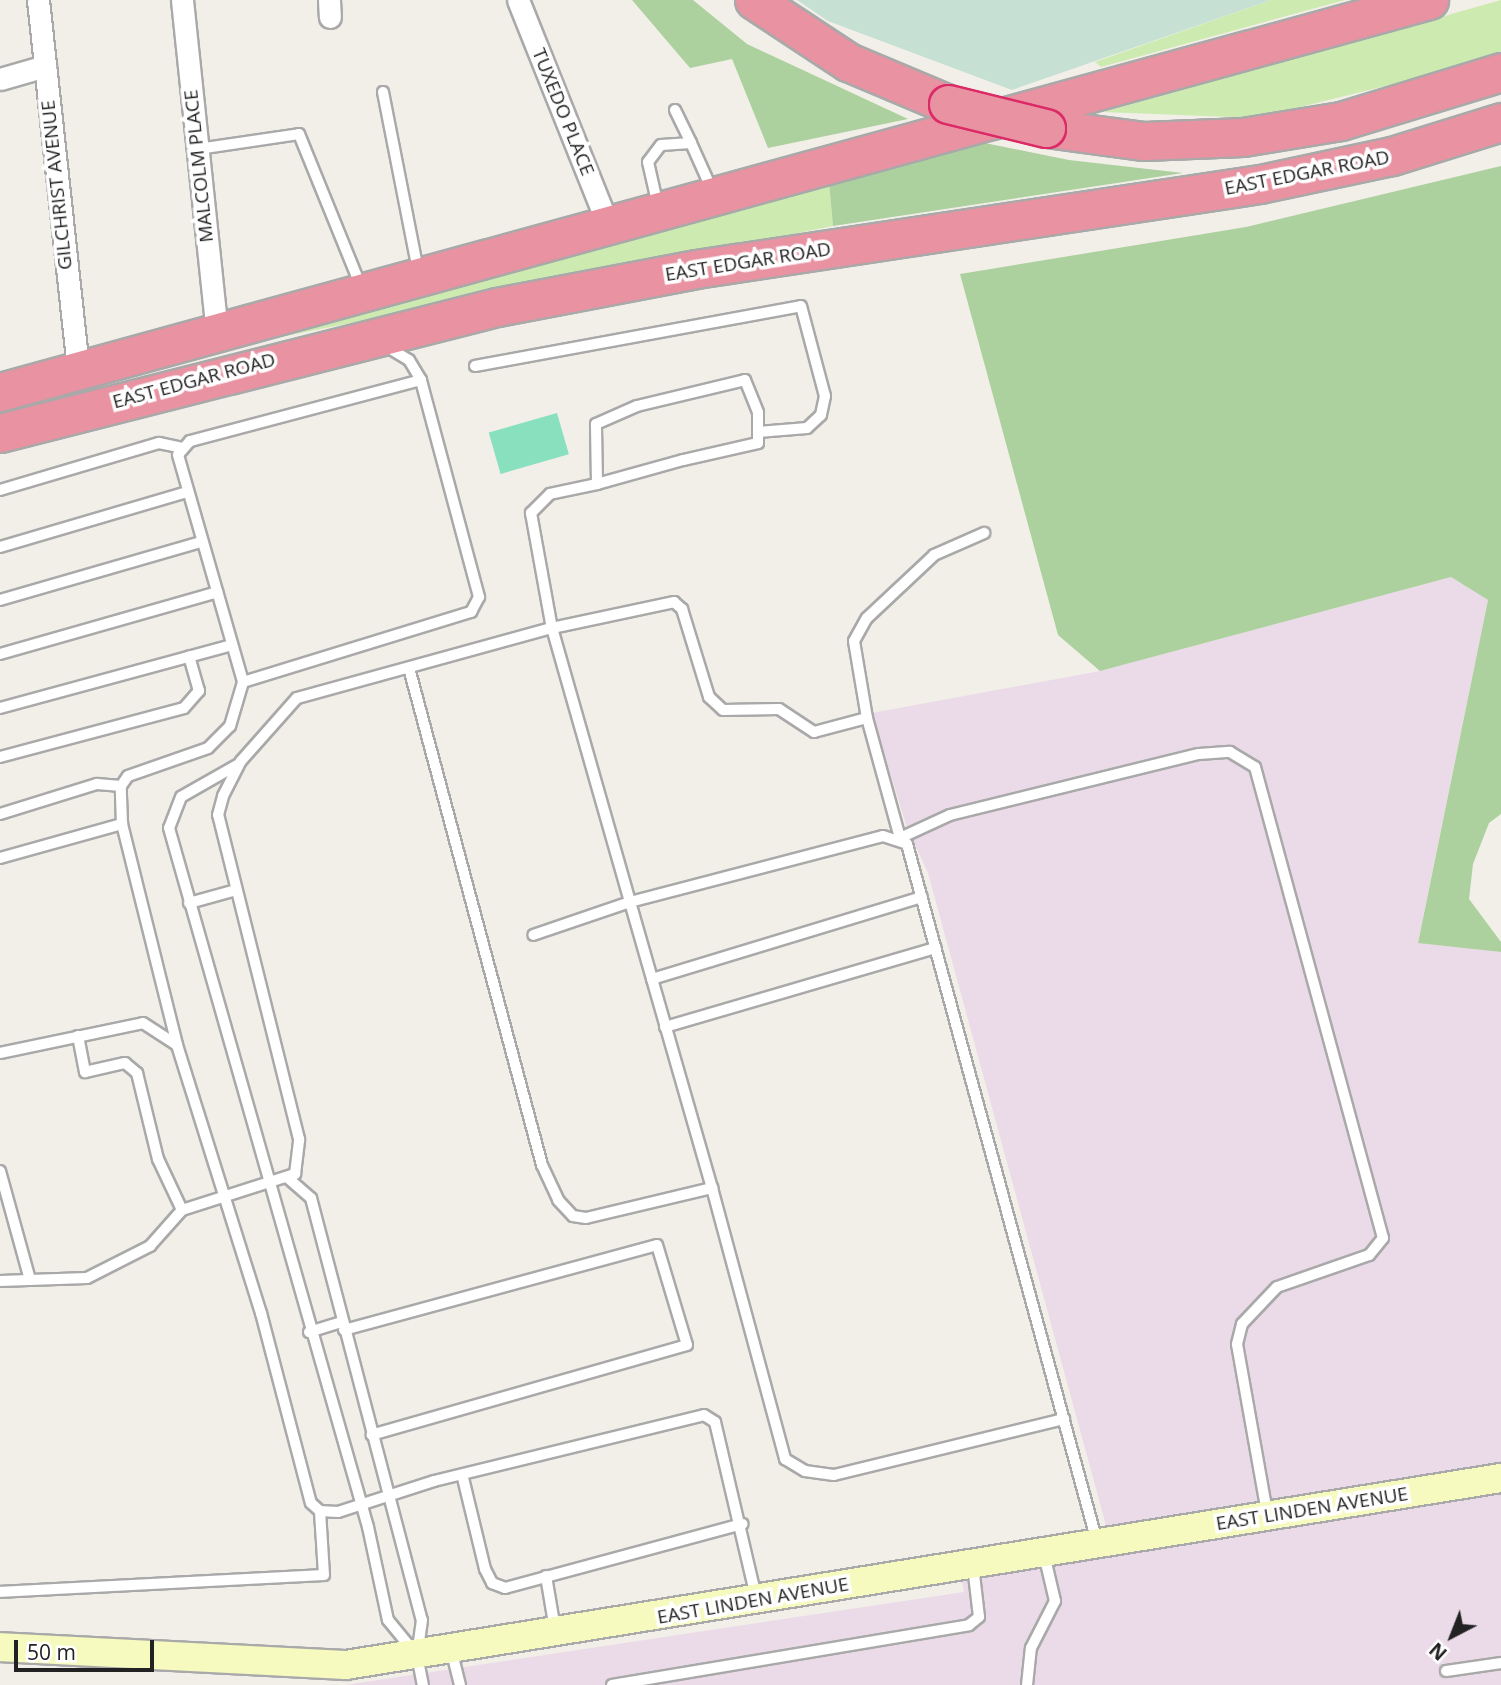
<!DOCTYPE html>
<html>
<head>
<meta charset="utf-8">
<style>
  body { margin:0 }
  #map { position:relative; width:1501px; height:1685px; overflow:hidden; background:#f2efe9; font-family:"Open Sans",sans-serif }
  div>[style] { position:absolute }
  .industrial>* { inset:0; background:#ebdbe8 }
  .grass>* { inset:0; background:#cdebb0 }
  .forest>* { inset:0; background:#add19e }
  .wetland>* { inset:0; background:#c6e0d4 }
  .pitch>* { inset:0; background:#88e0be; transform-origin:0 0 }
  .roads { filter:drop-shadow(2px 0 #a9a9a9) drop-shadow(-2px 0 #a9a9a9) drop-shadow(0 2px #a9a9a9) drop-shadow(0 -2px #a9a9a9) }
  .lane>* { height:10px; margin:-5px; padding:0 5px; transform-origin:5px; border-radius:5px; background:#fff }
  .street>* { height:21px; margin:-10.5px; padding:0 10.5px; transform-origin:10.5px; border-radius:10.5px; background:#fff }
  .secondary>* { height:28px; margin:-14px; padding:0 14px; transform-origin:14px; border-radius:14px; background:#f7fabf }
  .highway>* { height:37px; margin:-18.5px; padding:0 18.5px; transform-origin:18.5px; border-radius:18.5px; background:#e892a2 }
  .bridges { filter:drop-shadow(2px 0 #dc2a67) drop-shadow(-2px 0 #dc2a67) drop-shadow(0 2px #dc2a67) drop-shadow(0 -2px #dc2a67) }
  .highway-bridge>* { height:37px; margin:-18.5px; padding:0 18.5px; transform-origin:18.5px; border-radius:18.5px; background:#e892a2 }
  span { translate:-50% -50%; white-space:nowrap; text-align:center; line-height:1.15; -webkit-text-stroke:7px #fff; paint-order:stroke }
  .street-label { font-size:19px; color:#222 }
  .north { position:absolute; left:1417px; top:1601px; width:70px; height:70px; -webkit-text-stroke:5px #fff; paint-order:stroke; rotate:222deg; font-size:19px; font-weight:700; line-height:28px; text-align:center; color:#222 }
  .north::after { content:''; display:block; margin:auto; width:24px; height:32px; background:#222; clip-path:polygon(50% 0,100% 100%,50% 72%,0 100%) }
  .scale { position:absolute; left:14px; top:1640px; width:140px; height:32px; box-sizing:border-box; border:4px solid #222; border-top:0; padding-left:9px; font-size:21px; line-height:24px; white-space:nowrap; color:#222; -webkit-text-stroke:5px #fff; paint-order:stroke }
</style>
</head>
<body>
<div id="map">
  <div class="industrial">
    <i style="clip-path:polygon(1451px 577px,1488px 600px,1418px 942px,1501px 952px,1501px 1685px,345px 1685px,964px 1592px,960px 1566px,1110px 1540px,928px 873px,906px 825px,872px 713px,1100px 671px)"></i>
  </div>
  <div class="grass">
    <i style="clip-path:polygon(1271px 0,1345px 0,1101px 67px,1095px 62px)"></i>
    <i style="clip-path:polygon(1501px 0,1501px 51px,1434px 74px,1256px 118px,1103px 112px)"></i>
    <i style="clip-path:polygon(829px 183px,833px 226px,276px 338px)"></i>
  </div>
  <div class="forest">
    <i style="clip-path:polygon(632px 0,693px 0,747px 44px,908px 119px,768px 148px,732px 59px,690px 68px)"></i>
    <i style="clip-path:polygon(980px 142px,1069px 160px,1183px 173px,833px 226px,829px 183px)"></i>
    <i style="clip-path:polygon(1501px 166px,1501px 814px,1489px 823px,1473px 864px,1469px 899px,1501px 942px,1501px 952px,1418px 943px,1488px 600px,1451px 577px,1100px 671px,1058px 635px,960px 274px,1246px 227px)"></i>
  </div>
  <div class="wetland">
    <i style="clip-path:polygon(797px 0,1271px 0,1012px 90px,828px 21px)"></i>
  </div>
  <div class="pitch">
    <i style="left:557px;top:413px;width:43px;height:71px;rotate:74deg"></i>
  </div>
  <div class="roads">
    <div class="lane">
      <i style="left:383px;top:92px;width:181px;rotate:78.9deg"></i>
      <i style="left:675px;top:110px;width:37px;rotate:64deg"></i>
      <i style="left:198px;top:149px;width:102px;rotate:-8.4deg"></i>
      <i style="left:299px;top:134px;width:165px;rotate:67.9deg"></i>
      <i style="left:658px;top:206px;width:45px;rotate:-102.8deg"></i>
      <i style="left:648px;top:162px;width:21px;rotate:-53deg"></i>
      <i style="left:661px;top:145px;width:30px;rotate:-4deg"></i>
      <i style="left:691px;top:143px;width:51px;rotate:65.9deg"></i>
      <i style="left:384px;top:345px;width:29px;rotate:31deg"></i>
      <i style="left:409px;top:360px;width:23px;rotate:59deg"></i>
      <i style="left:475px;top:366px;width:331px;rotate:-10.4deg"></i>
      <i style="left:801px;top:306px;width:93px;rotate:75.1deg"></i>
      <i style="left:825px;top:396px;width:19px;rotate:102deg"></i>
      <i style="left:821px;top:415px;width:19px;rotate:137deg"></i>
      <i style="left:807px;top:428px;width:49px;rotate:175.3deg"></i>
      <i style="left:597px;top:484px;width:60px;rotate:-91deg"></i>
      <i style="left:596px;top:424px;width:45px;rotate:-23.7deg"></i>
      <i style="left:637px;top:406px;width:111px;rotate:-13.5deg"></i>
      <i style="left:745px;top:380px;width:35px;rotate:68deg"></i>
      <i style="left:758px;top:413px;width:30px;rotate:90deg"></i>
      <i style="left:758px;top:443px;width:77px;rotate:167.2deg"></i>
      <i style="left:683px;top:460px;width:89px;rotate:164.4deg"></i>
      <i style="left:597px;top:484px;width:48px;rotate:168deg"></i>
      <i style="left:550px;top:494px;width:27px;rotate:135deg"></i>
      <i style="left:531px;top:513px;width:117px;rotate:79.7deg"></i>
      <i style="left:552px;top:628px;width:125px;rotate:-12deg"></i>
      <i style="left:674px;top:602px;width:11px;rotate:41deg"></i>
      <i style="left:682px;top:609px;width:92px;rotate:72.9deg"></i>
      <i style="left:709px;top:697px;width:19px;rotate:43deg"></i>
      <i style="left:723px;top:710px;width:56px;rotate:-1deg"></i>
      <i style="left:779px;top:709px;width:42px;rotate:33.3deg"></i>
      <i style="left:814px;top:732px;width:55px;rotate:-14.8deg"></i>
      <i style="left:867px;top:718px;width:124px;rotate:74.6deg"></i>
      <i style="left:900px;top:838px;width:55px;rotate:-24.7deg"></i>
      <i style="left:950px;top:815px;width:256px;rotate:-13.8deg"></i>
      <i style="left:1199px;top:754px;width:31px;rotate:-4deg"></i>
      <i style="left:1230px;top:752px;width:29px;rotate:31deg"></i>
      <i style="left:1255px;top:767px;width:488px;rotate:74.8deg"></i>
      <i style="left:1383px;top:1238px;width:22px;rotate:129deg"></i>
      <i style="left:1369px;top:1255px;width:97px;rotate:160.8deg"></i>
      <i style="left:1277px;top:1287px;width:51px;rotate:133.4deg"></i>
      <i style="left:1242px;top:1324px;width:21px;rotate:104deg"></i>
      <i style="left:1237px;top:1344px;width:172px;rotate:79.9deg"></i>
      <i style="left:0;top:490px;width:166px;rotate:-16.5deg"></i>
      <i style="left:159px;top:443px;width:25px;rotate:12deg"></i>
      <i style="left:0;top:547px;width:195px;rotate:-16.4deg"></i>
      <i style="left:0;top:600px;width:209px;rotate:-16.1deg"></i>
      <i style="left:0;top:654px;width:226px;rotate:-15.9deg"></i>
      <i style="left:409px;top:668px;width:514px;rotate:75.02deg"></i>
      <i style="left:542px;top:1165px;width:38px;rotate:65deg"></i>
      <i style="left:558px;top:1200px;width:22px;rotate:47deg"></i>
      <i style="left:573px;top:1216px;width:13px;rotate:9deg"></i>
      <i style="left:586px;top:1218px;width:130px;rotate:-13.4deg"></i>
      <i style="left:712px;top:1188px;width:298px;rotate:-106deg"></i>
      <i style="left:630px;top:902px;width:102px;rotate:161.2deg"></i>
      <i style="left:0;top:708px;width:240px;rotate:-15.2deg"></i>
      <i style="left:867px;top:718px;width:78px;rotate:-99.6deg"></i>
      <i style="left:854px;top:641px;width:26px;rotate:-61deg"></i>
      <i style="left:867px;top:618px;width:92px;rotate:-43.2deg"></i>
      <i style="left:934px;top:555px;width:55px;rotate:-23.7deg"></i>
      <i style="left:0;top:757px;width:190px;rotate:-14.9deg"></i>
      <i style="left:184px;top:708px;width:23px;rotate:-49deg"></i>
      <i style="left:199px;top:691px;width:36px;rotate:-106deg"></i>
      <i style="left:237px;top:765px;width:64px;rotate:150.3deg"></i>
      <i style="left:181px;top:797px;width:33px;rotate:111deg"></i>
      <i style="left:169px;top:828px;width:727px;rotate:74.11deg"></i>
      <i style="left:368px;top:1527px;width:95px;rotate:77.9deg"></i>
      <i style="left:388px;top:1620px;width:43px;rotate:50.7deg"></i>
      <i style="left:0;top:814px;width:102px;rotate:-17.2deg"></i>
      <i style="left:97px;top:784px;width:24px;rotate:5deg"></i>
      <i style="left:122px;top:824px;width:38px;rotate:-92deg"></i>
      <i style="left:121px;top:786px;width:12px;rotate:-55deg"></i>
      <i style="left:128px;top:776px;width:85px;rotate:-19.3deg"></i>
      <i style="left:208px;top:748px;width:31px;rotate:-45deg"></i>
      <i style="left:230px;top:726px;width:46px;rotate:-73.5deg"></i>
      <i style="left:243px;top:682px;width:239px;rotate:-17.1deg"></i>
      <i style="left:471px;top:612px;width:17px;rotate:-62deg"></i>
      <i style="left:479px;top:597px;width:225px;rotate:-105deg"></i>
      <i style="left:421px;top:380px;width:239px;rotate:165.2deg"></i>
      <i style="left:190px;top:441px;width:18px;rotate:131deg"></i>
      <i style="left:178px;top:455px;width:236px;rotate:74deg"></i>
      <i style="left:0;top:858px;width:127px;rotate:-15.6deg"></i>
      <i style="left:122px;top:824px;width:227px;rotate:76deg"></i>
      <i style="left:189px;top:903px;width:49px;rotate:-15.5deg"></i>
      <i style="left:652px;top:979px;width:282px;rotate:-16.9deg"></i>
      <i style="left:665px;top:1027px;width:282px;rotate:-16.3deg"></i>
      <i style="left:78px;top:1036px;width:37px;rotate:79deg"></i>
      <i style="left:85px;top:1072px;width:41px;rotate:-12.7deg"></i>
      <i style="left:125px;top:1063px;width:16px;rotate:40deg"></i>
      <i style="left:137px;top:1073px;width:89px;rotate:76.3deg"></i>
      <i style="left:158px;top:1159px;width:56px;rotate:64.8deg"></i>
      <i style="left:0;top:1053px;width:146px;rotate:-11.8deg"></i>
      <i style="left:143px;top:1023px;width:40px;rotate:32.9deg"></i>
      <i style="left:177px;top:1045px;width:281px;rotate:72.6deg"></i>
      <i style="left:261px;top:1313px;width:196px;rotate:75.3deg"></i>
      <i style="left:311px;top:1503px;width:12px;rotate:42deg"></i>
      <i style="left:320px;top:1511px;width:18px;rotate:3deg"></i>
      <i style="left:338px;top:1512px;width:101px;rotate:-17.9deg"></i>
      <i style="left:434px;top:1481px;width:278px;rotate:-13.7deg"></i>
      <i style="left:704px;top:1415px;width:13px;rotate:32deg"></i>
      <i style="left:715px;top:1422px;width:180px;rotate:76.8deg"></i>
      <i style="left:0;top:1171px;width:113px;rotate:74.6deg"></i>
      <i style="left:289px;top:1179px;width:29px;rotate:41deg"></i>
      <i style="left:311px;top:1198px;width:436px;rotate:75.3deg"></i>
      <i style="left:422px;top:1620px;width:35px;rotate:98deg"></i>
      <i style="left:417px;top:1655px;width:31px;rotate:79deg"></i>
      <i style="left:712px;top:1188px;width:281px;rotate:74.9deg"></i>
      <i style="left:785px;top:1459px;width:23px;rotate:31deg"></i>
      <i style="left:805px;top:1471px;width:29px;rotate:8deg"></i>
      <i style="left:834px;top:1475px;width:237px;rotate:-13.7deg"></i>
      <i style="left:0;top:1281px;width:87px;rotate:-2deg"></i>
      <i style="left:87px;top:1278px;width:71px;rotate:-26.9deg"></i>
      <i style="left:150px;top:1246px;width:48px;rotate:-48.4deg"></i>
      <i style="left:182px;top:1210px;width:119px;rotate:-17.7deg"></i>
      <i style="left:295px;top:1174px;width:35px;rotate:-83deg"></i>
      <i style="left:299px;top:1139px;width:334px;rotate:-104deg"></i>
      <i style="left:218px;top:815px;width:20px;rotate:-75deg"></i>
      <i style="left:223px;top:796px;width:39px;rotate:-63deg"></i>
      <i style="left:241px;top:761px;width:84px;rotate:-48.4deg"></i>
      <i style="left:297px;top:698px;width:264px;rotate:-15.4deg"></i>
      <i style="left:552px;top:628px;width:285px;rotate:74.1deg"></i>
      <i style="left:630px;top:902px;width:261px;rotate:-14.6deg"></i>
      <i style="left:883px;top:836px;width:25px;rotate:18deg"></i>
      <i style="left:907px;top:844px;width:723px;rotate:74.77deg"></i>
      <i style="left:344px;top:1330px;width:324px;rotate:-15.2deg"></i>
      <i style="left:657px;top:1245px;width:104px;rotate:73.3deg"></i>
      <i style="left:687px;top:1345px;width:328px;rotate:164.1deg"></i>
      <i style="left:309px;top:1332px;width:34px;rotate:-17deg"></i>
      <i style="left:463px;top:1478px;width:94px;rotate:76.4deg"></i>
      <i style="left:485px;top:1569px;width:16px;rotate:63deg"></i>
      <i style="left:492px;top:1583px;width:14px;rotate:21deg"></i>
      <i style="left:505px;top:1588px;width:246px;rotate:-15.1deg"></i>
      <i style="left:546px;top:1576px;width:54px;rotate:80.4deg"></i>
      <i style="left:0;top:1592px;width:324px;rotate:-3deg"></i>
      <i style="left:324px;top:1575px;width:64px;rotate:-93.6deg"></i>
      <i style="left:451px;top:1649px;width:37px;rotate:76deg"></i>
      <i style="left:1446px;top:1671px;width:56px;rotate:-8.3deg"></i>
      <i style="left:612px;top:1685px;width:362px;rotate:-9.5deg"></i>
      <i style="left:969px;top:1625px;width:13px;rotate:-39deg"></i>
      <i style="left:979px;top:1617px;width:51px;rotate:-96.7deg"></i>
      <i style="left:1027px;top:1685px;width:37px;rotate:-84deg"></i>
      <i style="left:1031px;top:1648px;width:53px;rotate:-62.9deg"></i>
      <i style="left:1055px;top:1601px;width:48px;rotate:-103.2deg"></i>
    </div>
    <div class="street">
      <i style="left:38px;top:0;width:373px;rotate:83.8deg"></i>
      <i style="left:182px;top:0;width:335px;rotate:84deg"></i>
      <i style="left:329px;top:0;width:17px;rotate:87deg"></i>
      <i style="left:518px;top:0;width:242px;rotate:68.2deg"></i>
      <i style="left:0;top:79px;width:47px;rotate:-16.1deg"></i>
    </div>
    <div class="secondary">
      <i style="left:0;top:1647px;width:346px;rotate:3deg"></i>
      <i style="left:346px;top:1665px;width:1170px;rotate:-9.2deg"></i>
    </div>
    <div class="highway">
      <i style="left:754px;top:0;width:113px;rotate:33.4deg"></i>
      <i style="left:848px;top:62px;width:108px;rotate:22.8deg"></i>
      <i style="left:1046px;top:128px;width:99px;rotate:7.6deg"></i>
      <i style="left:1144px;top:141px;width:99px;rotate:-2.3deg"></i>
      <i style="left:1243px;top:137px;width:99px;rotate:-9.3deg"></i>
      <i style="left:1341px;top:121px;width:167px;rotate:-17deg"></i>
      <i style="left:0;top:392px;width:1482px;rotate:-15.34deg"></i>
      <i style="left:0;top:433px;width:513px;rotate:-14.23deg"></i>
      <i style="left:497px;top:307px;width:203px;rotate:-10.8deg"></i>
      <i style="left:696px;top:269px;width:570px;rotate:-8.57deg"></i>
      <i style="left:1260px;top:184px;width:135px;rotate:-12deg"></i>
      <i style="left:1392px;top:156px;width:114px;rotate:-17.3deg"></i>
    </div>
  </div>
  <div class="bridges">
    <div class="highway-bridge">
      <i style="left:948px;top:104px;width:101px;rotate:13.8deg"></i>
    </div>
  </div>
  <div class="street-label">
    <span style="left:563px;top:112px;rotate:68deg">TUXEDO PLACE</span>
    <span style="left:199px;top:166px;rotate:-96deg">MALCOLM PLACE</span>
    <span style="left:1307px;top:173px;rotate:-11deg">EAST EDGAR ROAD</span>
    <span style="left:57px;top:185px;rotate:-96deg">GILCHRIST AVENUE</span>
    <span style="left:748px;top:262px;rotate:-9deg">EAST EDGAR ROAD</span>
    <span style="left:194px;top:381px;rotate:-15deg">EAST EDGAR ROAD</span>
    <span style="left:1312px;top:1509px;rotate:-9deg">EAST LINDEN AVENUE</span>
    <span style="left:753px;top:1601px;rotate:-10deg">EAST LINDEN AVENUE</span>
  </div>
  <div class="north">N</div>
  <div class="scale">50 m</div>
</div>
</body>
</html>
